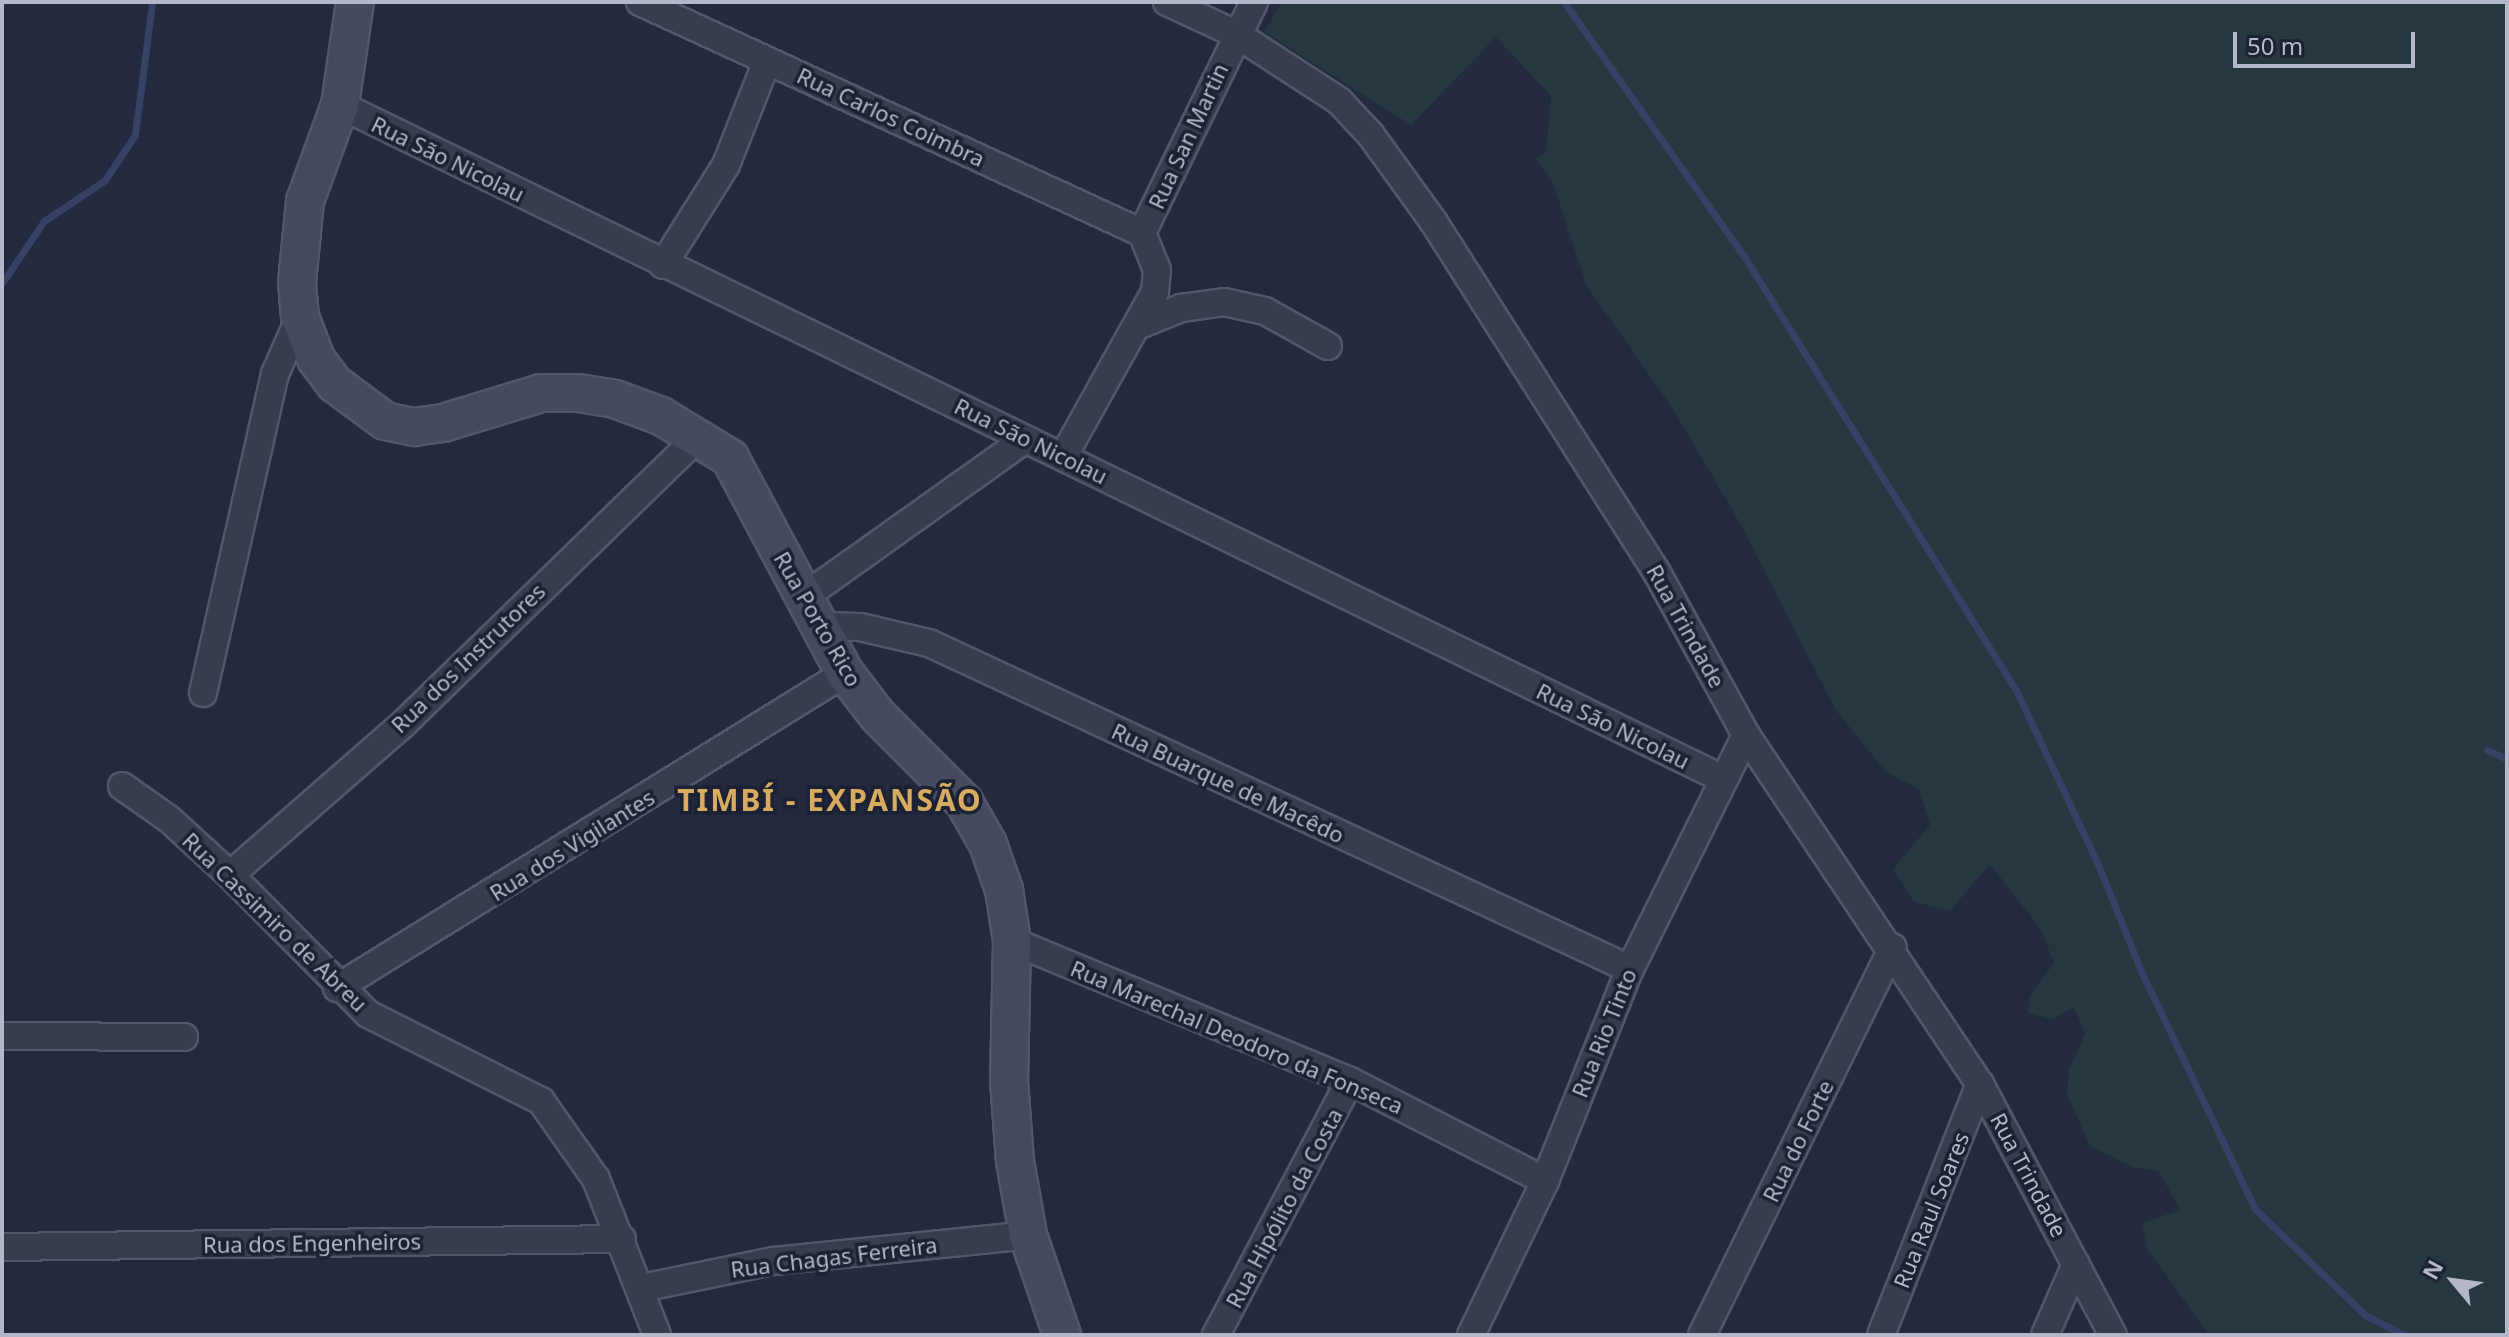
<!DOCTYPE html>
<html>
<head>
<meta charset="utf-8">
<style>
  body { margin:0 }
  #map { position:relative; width:2509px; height:1337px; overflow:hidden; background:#23293e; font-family:"Noto Sans",sans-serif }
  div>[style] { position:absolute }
  .green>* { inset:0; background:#25373f }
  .stream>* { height:7px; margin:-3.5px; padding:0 3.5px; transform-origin:3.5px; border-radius:3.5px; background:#364165 }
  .roads { filter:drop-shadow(2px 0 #525769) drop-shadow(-2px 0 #525769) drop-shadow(0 2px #525769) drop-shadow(0 -2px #525769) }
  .street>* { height:26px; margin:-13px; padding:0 13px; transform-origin:13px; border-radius:13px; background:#373c4e }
  .secondary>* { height:36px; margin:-18px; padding:0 18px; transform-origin:18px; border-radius:18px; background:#454a61 }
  span { translate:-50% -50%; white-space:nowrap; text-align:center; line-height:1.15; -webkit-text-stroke:7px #1c2133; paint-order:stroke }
  .street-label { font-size:22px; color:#b3b7c9 }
  .district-label { font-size:30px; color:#d7ab60; font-weight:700; letter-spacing:2px }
  .frame { position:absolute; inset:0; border:4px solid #b3b7c9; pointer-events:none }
  .north { position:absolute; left:2413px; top:1241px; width:80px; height:80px; -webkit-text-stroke:6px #1c2133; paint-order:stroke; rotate:299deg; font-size:22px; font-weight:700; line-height:32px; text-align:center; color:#b3b7c9 }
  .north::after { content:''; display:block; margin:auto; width:28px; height:36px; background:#b3b7c9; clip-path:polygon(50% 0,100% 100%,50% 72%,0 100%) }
  .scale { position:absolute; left:2233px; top:32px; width:182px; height:36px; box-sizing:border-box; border:4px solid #b3b7c9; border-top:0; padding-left:10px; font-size:24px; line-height:28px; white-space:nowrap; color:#b3b7c9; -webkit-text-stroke:6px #1c2133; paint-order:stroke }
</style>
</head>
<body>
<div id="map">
  <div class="green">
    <i style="clip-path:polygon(1282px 2px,2507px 2px,2507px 1335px,2209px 1335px,2147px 1249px,2142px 1223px,2180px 1210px,2158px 1170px,2134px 1168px,2090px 1146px,2067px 1094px,2069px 1070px,2085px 1034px,2074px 1007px,2052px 1020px,2028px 1013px,2030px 995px,2054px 963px,2041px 930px,1990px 864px,1950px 911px,1914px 902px,1893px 869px,1930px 825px,1919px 789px,1886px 772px,1835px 709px,1742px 527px,1673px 409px,1586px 285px,1552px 180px,1536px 159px,1546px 152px,1551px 96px,1496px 37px,1411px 125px,1264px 32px)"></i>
  </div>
  <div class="stream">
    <i style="left:1564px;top:2px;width:314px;rotate:54.7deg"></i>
    <i style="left:1745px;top:258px;width:510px;rotate:57.9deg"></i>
    <i style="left:2016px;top:690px;width:190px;rotate:64.8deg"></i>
    <i style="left:2097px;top:862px;width:118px;rotate:68deg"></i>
    <i style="left:2141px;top:971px;width:264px;rotate:64.4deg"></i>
    <i style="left:2255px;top:1209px;width:153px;rotate:43.9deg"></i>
    <i style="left:2365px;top:1315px;width:44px;rotate:27.1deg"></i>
    <i style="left:2px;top:283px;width:75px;rotate:-55.9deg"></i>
    <i style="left:44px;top:221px;width:73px;rotate:-33.9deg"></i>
    <i style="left:105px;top:180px;width:54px;rotate:-56.3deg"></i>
    <i style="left:135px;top:135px;width:134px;rotate:-82.7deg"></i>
    <i style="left:2487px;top:750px;width:22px;rotate:24deg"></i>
  </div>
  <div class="roads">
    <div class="street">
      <i style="left:640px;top:2px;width:553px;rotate:24.71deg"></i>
      <i style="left:1167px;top:2px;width:76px;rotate:24.9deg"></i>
      <i style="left:1236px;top:34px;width:123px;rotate:33deg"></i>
      <i style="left:1339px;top:101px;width:45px;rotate:46.8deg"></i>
      <i style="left:1370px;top:134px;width:107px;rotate:54.1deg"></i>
      <i style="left:1433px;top:221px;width:417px;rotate:57.5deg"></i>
      <i style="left:1657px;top:573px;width:185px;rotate:61.2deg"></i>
      <i style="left:1746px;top:735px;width:420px;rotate:56.2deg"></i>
      <i style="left:1980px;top:1084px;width:284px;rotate:62.1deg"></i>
      <i style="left:340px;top:105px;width:1536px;rotate:25.98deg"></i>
      <i style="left:663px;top:265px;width:118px;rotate:-57.8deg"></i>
      <i style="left:726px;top:165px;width:112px;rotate:-68.5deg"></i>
      <i style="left:1137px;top:326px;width:48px;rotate:-22.2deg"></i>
      <i style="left:1181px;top:308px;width:43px;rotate:-7.9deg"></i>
      <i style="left:1224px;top:302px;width:42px;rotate:12.4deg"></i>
      <i style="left:1265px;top:311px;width:72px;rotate:29.1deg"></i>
      <i style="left:1063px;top:457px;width:189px;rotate:-60.9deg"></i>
      <i style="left:1155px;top:292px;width:22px;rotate:-85deg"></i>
      <i style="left:1157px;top:270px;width:40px;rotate:-112deg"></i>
      <i style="left:1142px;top:233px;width:257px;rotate:-64.1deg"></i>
      <i style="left:804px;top:597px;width:270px;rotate:-35.5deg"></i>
      <i style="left:819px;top:626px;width:41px;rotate:1.4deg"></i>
      <i style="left:860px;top:627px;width:71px;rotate:13.1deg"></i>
      <i style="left:929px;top:643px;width:773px;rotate:24.94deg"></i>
      <i style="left:203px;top:693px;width:327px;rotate:-77.3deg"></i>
      <i style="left:275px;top:374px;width:62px;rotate:-66.3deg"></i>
      <i style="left:122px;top:786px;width:57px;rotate:35.1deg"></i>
      <i style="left:169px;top:819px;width:83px;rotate:42.6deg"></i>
      <i style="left:230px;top:875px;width:196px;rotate:45.2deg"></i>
      <i style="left:368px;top:1014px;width:194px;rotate:26.7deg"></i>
      <i style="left:541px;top:1101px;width:95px;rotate:54.8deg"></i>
      <i style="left:596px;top:1179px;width:168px;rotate:68.6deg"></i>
      <i style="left:230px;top:875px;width:231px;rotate:-41.1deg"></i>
      <i style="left:404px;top:723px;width:413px;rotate:-44.2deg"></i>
      <i style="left:1012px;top:941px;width:366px;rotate:22.5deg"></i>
      <i style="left:1350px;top:1081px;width:219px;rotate:27.1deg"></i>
      <i style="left:337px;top:988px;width:598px;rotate:-31.8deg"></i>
      <i style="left:2px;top:1036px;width:182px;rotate:0.3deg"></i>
      <i style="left:2px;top:1247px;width:620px;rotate:-0.74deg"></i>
      <i style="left:642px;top:1288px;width:135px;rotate:-11.6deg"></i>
      <i style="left:774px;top:1261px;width:255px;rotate:-5.8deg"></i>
      <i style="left:1216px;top:1335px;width:287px;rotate:-62.2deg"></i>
      <i style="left:1471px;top:1335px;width:171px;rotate:-64.3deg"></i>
      <i style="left:1545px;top:1181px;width:228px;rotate:-68.2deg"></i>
      <i style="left:1630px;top:969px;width:261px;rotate:-63.6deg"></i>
      <i style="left:1702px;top:1335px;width:432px;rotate:-63.8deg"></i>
      <i style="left:1881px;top:1335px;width:270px;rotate:-68.5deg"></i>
      <i style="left:2045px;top:1335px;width:77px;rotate:-66.4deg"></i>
    </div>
    <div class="secondary">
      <i style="left:355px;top:2px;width:104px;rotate:98.3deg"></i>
      <i style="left:340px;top:105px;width:102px;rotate:110deg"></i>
      <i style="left:305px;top:201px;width:82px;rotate:95.6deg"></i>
      <i style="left:297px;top:283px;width:34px;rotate:85deg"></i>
      <i style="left:300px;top:317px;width:45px;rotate:69.1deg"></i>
      <i style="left:316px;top:359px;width:31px;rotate:53deg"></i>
      <i style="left:335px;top:384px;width:62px;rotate:36.5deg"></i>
      <i style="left:385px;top:421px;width:30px;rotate:12deg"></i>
      <i style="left:414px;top:427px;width:29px;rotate:-8deg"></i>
      <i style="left:443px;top:423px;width:102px;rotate:-17deg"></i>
      <i style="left:541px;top:393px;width:37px"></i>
      <i style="left:578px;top:393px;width:37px;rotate:9deg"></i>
      <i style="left:615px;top:399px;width:49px;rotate:20.3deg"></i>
      <i style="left:661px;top:416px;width:81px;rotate:31.3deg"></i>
      <i style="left:730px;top:458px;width:244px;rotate:61.9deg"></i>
      <i style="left:845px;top:673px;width:54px;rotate:52.5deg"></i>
      <i style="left:878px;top:716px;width:122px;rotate:45deg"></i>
      <i style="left:964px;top:802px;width:48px;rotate:60.3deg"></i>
      <i style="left:988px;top:844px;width:49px;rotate:70.8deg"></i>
      <i style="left:1004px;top:890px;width:52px;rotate:81.1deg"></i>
      <i style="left:1012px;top:941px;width:139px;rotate:91.2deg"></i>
      <i style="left:1009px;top:1080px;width:81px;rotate:85.8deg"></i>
      <i style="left:1015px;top:1161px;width:75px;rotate:80deg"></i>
      <i style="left:1028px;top:1235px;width:106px;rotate:71.2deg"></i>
    </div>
  </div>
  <div class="street-label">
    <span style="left:891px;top:117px;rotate:25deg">Rua Carlos Coimbra</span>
    <span style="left:1188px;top:136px;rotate:-65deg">Rua San Martin</span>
    <span style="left:448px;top:159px;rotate:26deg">Rua São Nicolau</span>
    <span style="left:1031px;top:441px;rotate:26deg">Rua São Nicolau</span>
    <span style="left:818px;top:619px;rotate:60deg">Rua Porto Rico</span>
    <span style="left:1686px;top:626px;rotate:61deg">Rua Trindade</span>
    <span style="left:468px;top:658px;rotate:-44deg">Rua dos Instrutores</span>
    <span style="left:1613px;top:726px;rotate:26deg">Rua São Nicolau</span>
    <span style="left:1228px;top:783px;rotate:25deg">Rua Buarque de Macêdo</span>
    <span style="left:572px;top:845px;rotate:-32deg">Rua dos Vigilantes</span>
    <span style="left:275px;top:922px;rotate:44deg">Rua Cassimiro de Abreu</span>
    <span style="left:1604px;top:1033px;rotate:-68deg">Rua Rio Tinto</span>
    <span style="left:1237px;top:1037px;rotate:23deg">Rua Marechal Deodoro da Fonseca</span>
    <span style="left:1798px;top:1141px;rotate:-64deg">Rua do Forte</span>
    <span style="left:2029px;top:1175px;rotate:62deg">Rua Trindade</span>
    <span style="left:1284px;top:1208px;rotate:-62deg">Rua Hipólito da Costa</span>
    <span style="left:1931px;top:1210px;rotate:-68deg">Rua Raul Soares</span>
    <span style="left:312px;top:1243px;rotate:-1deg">Rua dos Engenheiros</span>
    <span style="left:834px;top:1257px;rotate:-7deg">Rua Chagas Ferreira</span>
  </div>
  <div class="district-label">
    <span style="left:830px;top:800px">TIMBÍ - EXPANSÃO</span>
  </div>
  <div class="frame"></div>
  <div class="north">N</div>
  <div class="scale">50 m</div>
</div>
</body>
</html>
